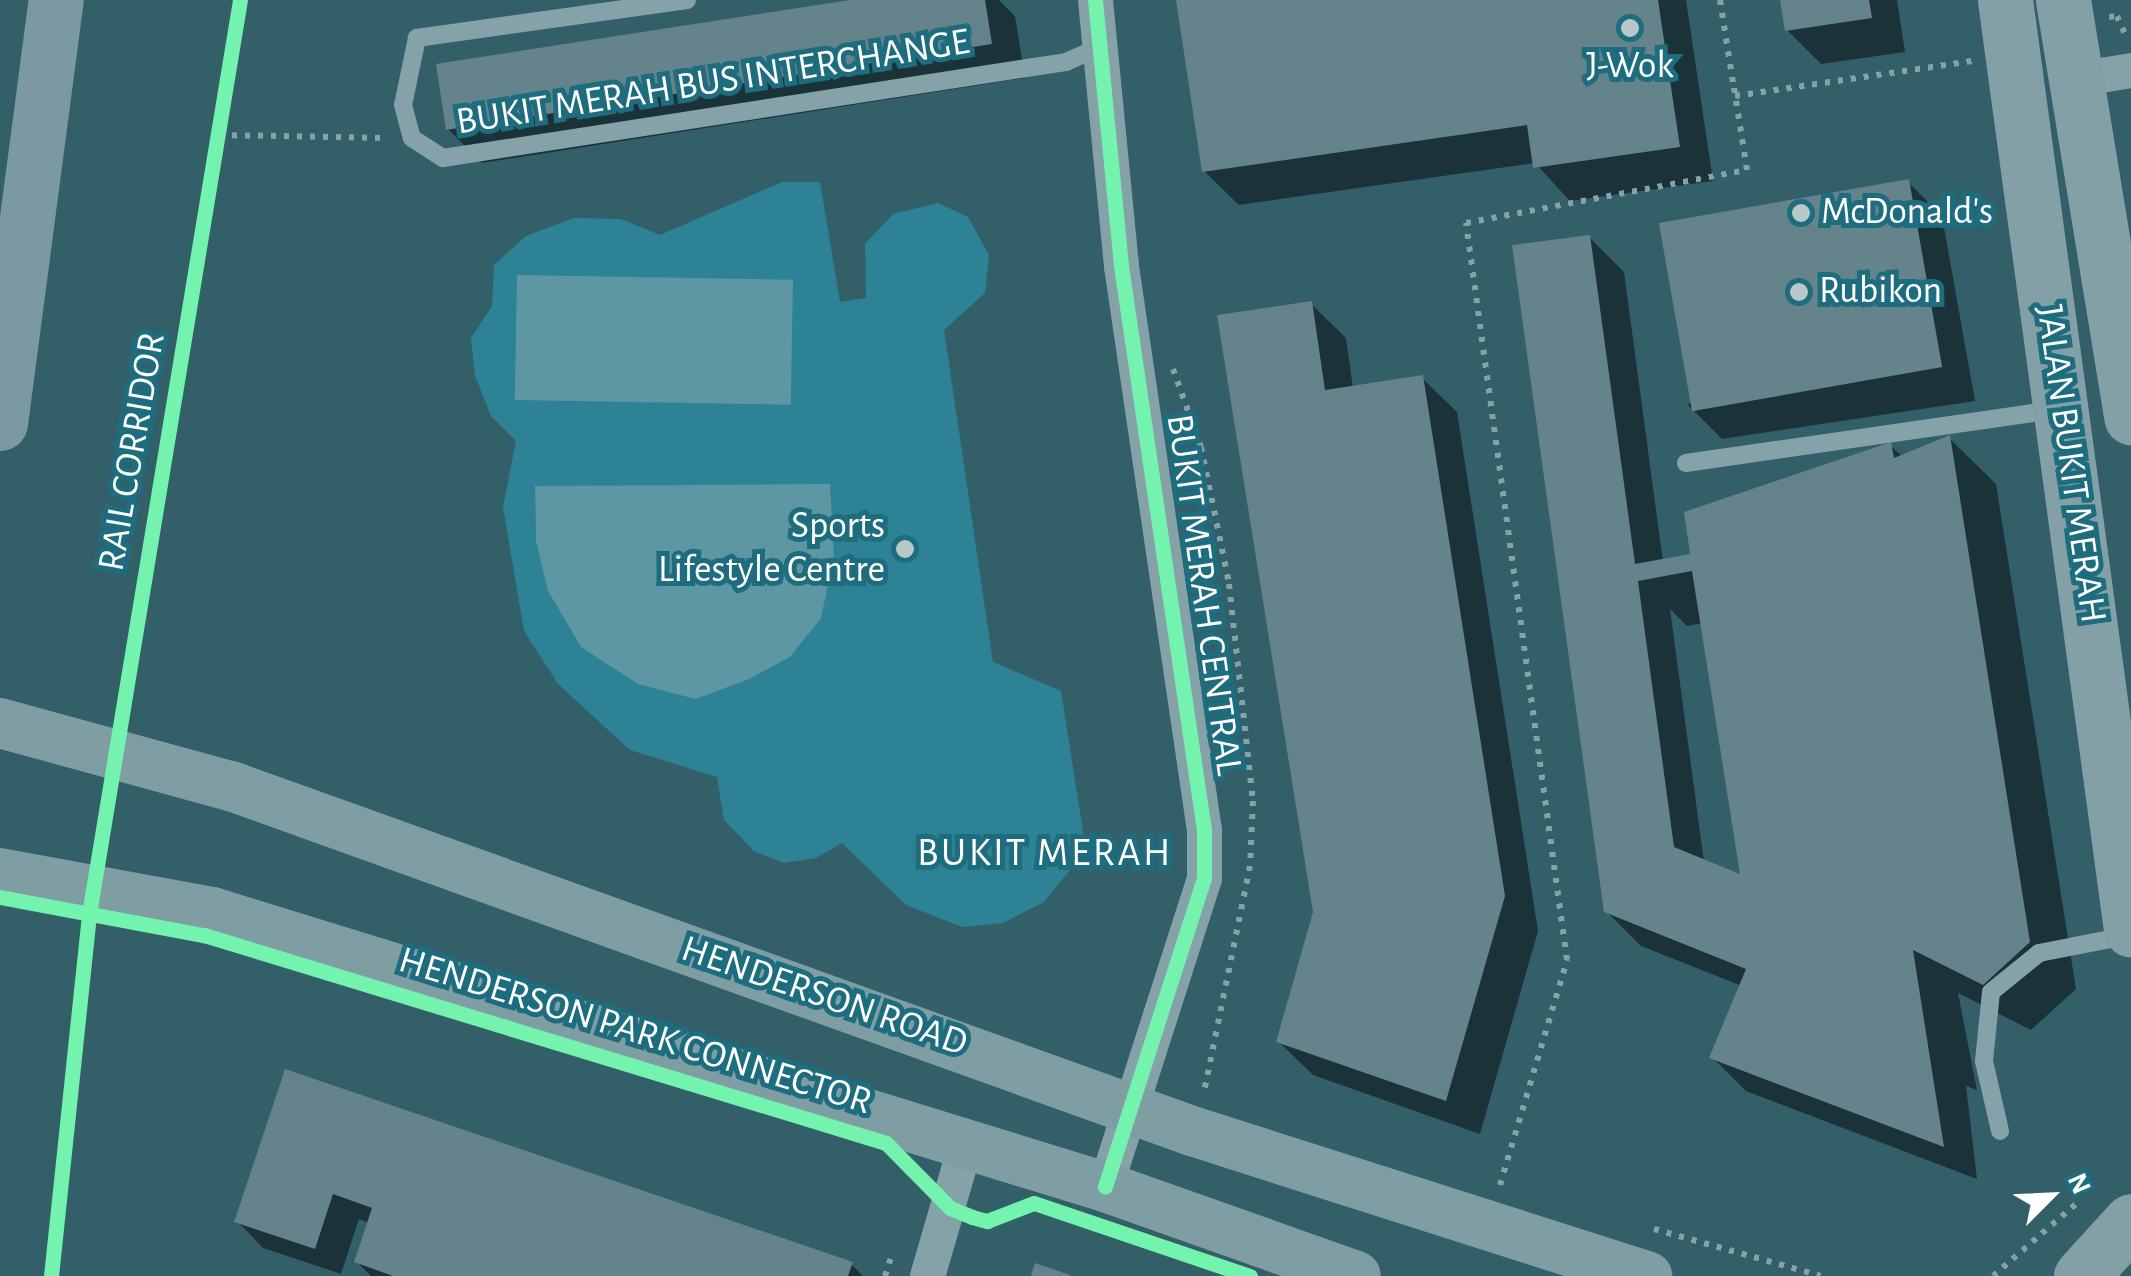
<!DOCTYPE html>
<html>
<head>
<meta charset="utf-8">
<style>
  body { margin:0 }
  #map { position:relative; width:2131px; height:1276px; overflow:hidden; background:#335f69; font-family:"Alegreya Sans",sans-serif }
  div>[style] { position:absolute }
  .green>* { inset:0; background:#2d8295 }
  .water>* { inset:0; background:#5e97a4; transform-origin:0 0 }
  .shadow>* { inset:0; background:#0007 }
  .building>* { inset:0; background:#64838b; transform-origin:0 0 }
  .path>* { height:6px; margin-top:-3px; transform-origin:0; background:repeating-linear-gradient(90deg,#85a2a9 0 5px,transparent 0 13px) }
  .service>* { height:18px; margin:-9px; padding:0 9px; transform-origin:9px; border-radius:9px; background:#85a2a9 }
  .minor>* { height:35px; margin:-17.5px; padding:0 17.5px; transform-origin:17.5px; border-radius:17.5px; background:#85a2a9 }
  .secondary>* { height:50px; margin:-25px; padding:0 25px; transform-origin:25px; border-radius:25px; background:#7f9ea4 }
  .primary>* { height:55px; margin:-27.5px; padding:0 27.5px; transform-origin:27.5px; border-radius:27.5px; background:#83a0a6 }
  .motorway>* { height:55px; margin:-27.5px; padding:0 27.5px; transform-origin:27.5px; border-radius:27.5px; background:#7a99a0 }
  .cycleway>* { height:15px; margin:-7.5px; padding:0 7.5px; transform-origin:7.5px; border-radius:7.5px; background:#73f3ae }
  .dots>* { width:28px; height:28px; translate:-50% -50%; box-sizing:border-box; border:5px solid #1d6d7f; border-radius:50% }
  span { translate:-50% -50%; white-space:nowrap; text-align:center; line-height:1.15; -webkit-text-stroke:10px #1d6d7f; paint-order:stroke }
  .poi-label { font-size:38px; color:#fff }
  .left { translate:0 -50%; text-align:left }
  .right { translate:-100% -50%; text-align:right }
  .street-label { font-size:38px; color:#fff }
  .neighbourhood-label { font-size:40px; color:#fff; letter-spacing:2.5px }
  .north { position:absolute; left:2001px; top:1146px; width:100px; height:100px; -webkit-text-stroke:8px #1d6d7f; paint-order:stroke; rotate:66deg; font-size:28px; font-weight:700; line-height:40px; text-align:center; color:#fff }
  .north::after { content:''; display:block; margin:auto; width:35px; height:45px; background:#fff; clip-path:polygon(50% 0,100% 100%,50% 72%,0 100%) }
</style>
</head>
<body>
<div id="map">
  <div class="green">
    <i style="clip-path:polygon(evenodd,782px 182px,820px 182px,840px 302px,866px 298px,865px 244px,893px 214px,938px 203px,968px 217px,989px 255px,985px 293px,944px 330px,993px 662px,1061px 691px,1086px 850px,1044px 902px,1003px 923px,962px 927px,906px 905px,842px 843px,816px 858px,784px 863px,754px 851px,724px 820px,717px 777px,630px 750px,558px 684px,524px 631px,503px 507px,516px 441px,491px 416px,475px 376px,471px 338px,492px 306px,494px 265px,526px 236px,574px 218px,621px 219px,660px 235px,782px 182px,830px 485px,790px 657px,696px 699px,536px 541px,535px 486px,830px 485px)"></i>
  </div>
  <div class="water">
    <i style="left:517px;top:275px;width:276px;height:125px;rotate:1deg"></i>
    <i style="clip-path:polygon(830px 484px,834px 557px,821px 618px,790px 657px,749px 679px,696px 699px,638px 684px,581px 647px,548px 591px,536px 541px,535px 486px)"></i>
  </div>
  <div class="shadow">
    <i style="clip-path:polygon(867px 0,999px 0,1015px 16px,1025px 78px,482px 163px,448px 129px)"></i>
    <i style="clip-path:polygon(1179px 0,1686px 0,1713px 181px,1570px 201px,1535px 163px,1239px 205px,1204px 171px)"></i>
    <i style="clip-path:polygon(1783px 0,1897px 0,1905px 52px,1821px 64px,1787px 30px)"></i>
    <i style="clip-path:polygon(1908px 182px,1942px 216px,1975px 401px,1722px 439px,1688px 405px)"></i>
    <i style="clip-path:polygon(evenodd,1590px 238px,1624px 272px,1663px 562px,1693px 557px,1890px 445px,1903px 457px,1949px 438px,1996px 484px,2076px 989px,2031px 1030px,1958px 993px,1977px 1090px,1966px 1086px,1977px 1179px,1746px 1091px,1712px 1057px,1742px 986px,1641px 946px,1606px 911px,1590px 238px,1670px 609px,1687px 626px,1703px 623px,1743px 878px,1704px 862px,1670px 609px)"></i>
    <i style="clip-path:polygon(1311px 304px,1346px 338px,1353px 388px,1422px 378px,1457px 412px,1538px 931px,1480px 1134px,1313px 1075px,1278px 1041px,1316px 913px)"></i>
    <i style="clip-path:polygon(287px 1073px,851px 1264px,863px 1276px,371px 1276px,357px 1262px,369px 1223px,359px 1219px,341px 1274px,263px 1248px,237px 1221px)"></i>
  </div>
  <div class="building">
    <i style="clip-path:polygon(850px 0,985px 0,992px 44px,446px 130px,436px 64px)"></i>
    <i style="clip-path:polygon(1176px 0,1658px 0,1680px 147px,1533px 168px,1527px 125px,1202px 172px)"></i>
    <i style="clip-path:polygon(1780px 0,1869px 0,1872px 18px,1785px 31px)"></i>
    <i style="left:1909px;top:179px;width:191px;height:254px;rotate:80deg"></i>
    <i style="clip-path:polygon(evenodd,1590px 235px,1635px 564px,1690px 554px,1684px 512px,1891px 442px,1894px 458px,1950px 435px,2030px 942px,1983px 985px,1913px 950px,1944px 1147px,1709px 1058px,1746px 969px,1604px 912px,1512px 245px,1590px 235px,1692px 571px,1740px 874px,1674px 847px,1638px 581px,1692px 571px)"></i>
    <i style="clip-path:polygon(1312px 301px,1325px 390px,1423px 375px,1505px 896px,1446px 1101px,1276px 1042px,1313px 912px,1217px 315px)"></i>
    <i style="clip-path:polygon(285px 1069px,853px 1262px,848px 1276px,393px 1276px,354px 1262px,372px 1208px,333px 1194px,315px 1249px,234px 1222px)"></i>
    <i style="clip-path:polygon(1035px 1263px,1070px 1275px,1070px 1276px,1031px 1276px)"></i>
  </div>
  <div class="path">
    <i style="left:1720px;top:0;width:84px;rotate:81.1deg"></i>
    <i style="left:2109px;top:17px;width:8px;rotate:-7deg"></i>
    <i style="left:2117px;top:16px;width:20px;rotate:66deg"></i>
    <i style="left:1735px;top:96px;width:240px;rotate:-8.4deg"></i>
    <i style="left:219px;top:135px;width:167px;rotate:1deg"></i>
    <i style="left:1173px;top:369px;width:83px;rotate:70.3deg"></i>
    <i style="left:1201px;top:447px;width:140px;rotate:78.4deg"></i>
    <i style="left:1229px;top:584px;width:218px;rotate:83.7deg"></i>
    <i style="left:1253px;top:801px;width:65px;rotate:92.6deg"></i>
    <i style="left:1250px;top:866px;width:231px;rotate:101.5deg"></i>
    <i style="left:1500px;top:1185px;width:235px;rotate:-73.4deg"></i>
    <i style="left:1567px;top:960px;width:744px;rotate:-97.8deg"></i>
    <i style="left:1466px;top:223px;width:286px;rotate:-10.7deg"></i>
    <i style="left:1747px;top:170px;width:89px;rotate:-99deg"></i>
    <i style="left:1654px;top:1229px;width:173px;rotate:15.7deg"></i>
    <i style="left:885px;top:1276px;width:19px;rotate:-72deg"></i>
    <i style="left:1993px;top:1276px;width:111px;rotate:-41deg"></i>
  </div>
  <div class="service">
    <i style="left:687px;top:0;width:273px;rotate:172deg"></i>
    <i style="left:417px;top:38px;width:68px;rotate:101.8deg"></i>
    <i style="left:403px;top:105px;width:34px;rotate:75deg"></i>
    <i style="left:412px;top:138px;width:37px;rotate:33deg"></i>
    <i style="left:443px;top:158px;width:630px;rotate:-8.76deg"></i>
    <i style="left:1066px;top:62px;width:36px;rotate:-24deg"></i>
    <i style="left:1686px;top:463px;width:371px;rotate:-8.2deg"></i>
    <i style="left:2000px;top:1131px;width:72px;rotate:-102.9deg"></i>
    <i style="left:1984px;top:1061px;width:69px;rotate:-84.2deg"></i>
    <i style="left:1991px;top:992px;width:62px;rotate:-39.1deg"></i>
    <i style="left:2039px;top:953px;width:89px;rotate:-11.1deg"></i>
  </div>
  <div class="minor">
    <i style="left:1095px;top:0;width:267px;rotate:84.4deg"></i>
    <i style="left:1121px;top:266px;width:570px;rotate:81.63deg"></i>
    <i style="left:1204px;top:830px;width:48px;rotate:90deg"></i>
    <i style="left:1204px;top:878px;width:324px;rotate:107.8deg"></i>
    <i style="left:2076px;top:79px;width:56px;rotate:-9.3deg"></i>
    <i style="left:927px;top:1276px;width:136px;rotate:-73.8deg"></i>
  </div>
  <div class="secondary">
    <i style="left:0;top:723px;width:239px;rotate:15.3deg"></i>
    <i style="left:231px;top:786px;width:1021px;rotate:19.75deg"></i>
    <i style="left:1192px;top:1131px;width:478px;rotate:17.7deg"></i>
    <i style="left:0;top:873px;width:216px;rotate:10.4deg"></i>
    <i style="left:212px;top:912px;width:934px;rotate:17.12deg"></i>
    <i style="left:1105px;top:1187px;width:266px;rotate:19.5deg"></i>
  </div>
  <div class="primary">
    <i style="left:2005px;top:0;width:938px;rotate:82.28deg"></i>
    <i style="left:2063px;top:0;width:423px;rotate:80.7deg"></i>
    <i style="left:2081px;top:1276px;width:74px;rotate:-47.7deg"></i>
  </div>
  <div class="motorway">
    <i style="left:0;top:423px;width:427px;rotate:-82.5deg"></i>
  </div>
  <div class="cycleway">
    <i style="left:1095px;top:0;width:267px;rotate:84.4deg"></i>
    <i style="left:1121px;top:266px;width:570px;rotate:81.63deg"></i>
    <i style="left:1204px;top:830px;width:48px;rotate:90deg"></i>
    <i style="left:1204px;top:878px;width:324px;rotate:107.8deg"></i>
    <i style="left:0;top:897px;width:208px;rotate:10.6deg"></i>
    <i style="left:204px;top:935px;width:713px;rotate:16.96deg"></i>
    <i style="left:886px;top:1143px;width:91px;rotate:45.4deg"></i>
    <i style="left:950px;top:1208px;width:24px;rotate:22deg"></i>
    <i style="left:972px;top:1217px;width:16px;rotate:15deg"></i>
    <i style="left:987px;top:1221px;width:50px;rotate:-21deg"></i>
    <i style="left:1034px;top:1203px;width:228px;rotate:18.7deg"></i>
    <i style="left:51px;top:1276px;width:364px;rotate:-84deg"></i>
    <i style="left:89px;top:914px;width:926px;rotate:-80.62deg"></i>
  </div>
  <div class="dots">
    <i style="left:1630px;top:28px;background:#b8c7ca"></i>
    <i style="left:1801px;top:213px;background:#b8c7ca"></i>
    <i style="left:1799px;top:292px;background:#b8c7ca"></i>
    <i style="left:905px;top:549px;background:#b8c7ca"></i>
  </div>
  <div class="poi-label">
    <span style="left:1630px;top:67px">J-Wok</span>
    <span class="left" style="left:1821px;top:213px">McDonald's</span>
    <span class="left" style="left:1819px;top:292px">Rubikon</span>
    <span class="right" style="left:885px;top:549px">Sports<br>Lifestyle Centre</span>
  </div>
  <div class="street-label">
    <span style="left:713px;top:83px;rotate:-9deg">BUKIT MERAH BUS INTERCHANGE</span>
    <span style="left:133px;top:452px;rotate:-80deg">RAIL CORRIDOR</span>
    <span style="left:2070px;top:464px;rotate:82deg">JALAN BUKIT MERAH</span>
    <span style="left:1203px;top:595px;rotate:82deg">BUKIT MERAH CENTRAL</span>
    <span style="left:824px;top:997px;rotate:19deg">HENDERSON ROAD</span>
    <span style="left:635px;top:1032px;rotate:17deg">HENDERSON PARK CONNECTOR</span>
  </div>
  <div class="neighbourhood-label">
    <span style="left:1045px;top:853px">BUKIT MERAH</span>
  </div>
  <div class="north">N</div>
</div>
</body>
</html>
